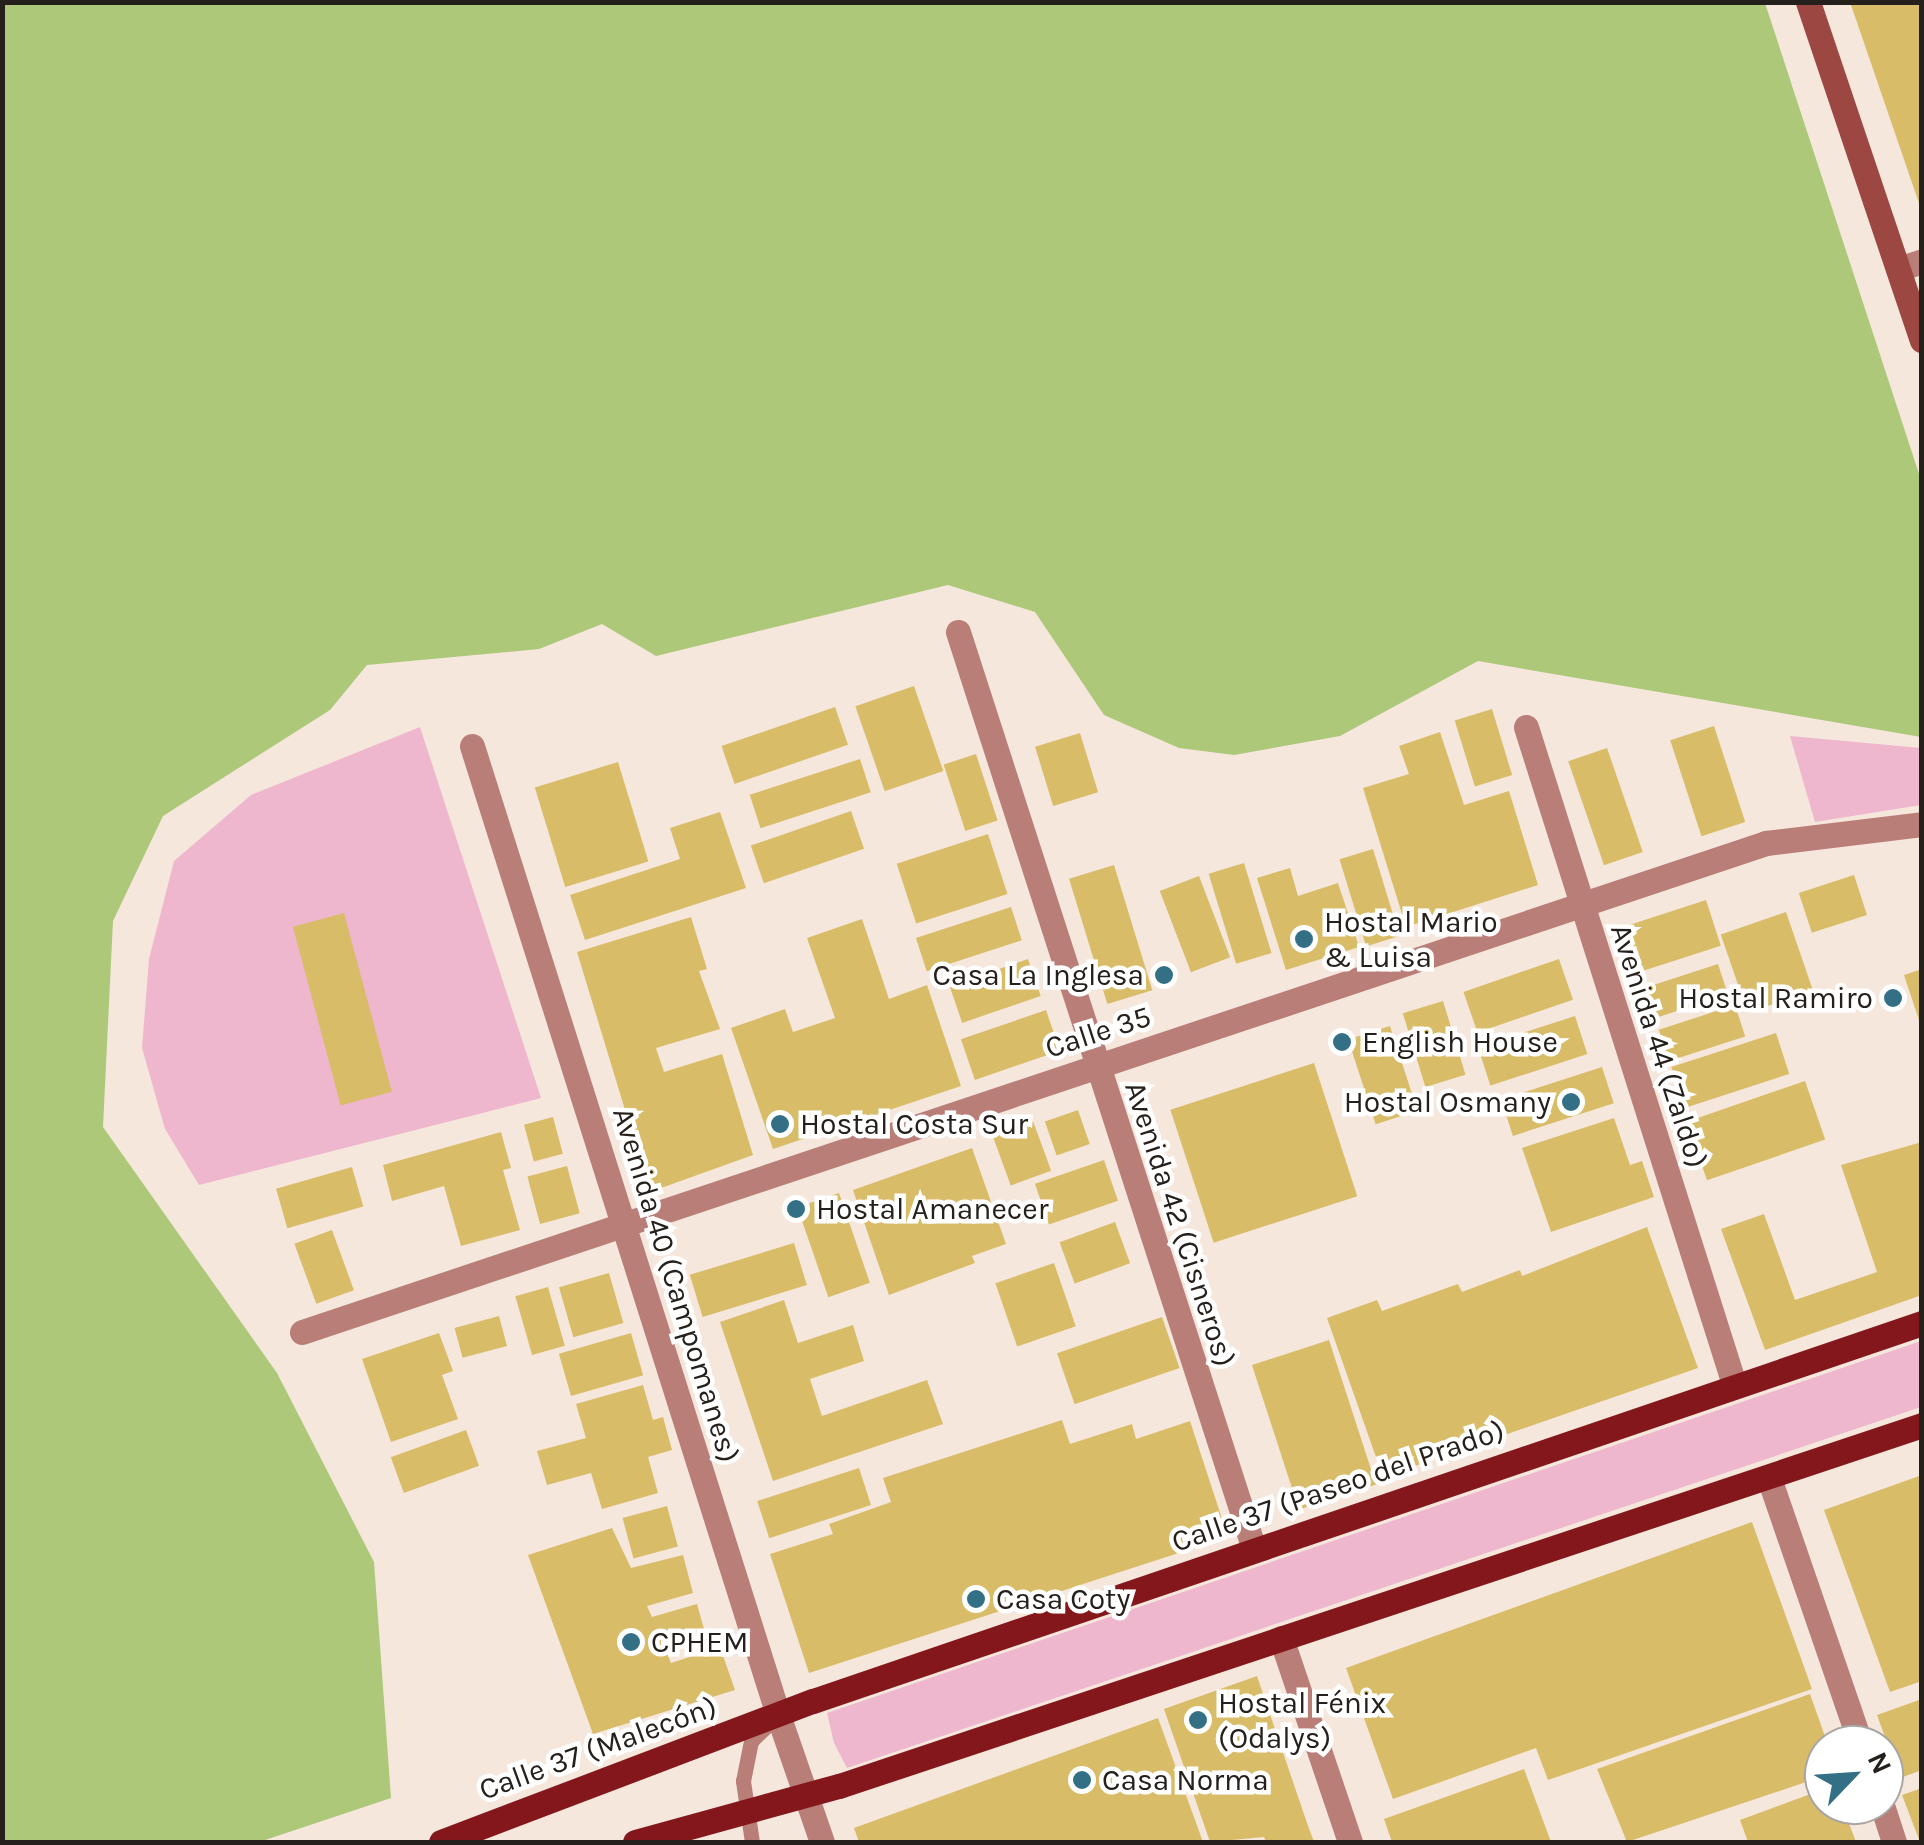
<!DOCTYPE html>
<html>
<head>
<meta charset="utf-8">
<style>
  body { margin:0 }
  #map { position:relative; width:1924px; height:1845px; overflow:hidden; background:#f6e7dd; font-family:Karla,sans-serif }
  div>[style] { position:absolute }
  .green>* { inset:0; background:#eeb7ce }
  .water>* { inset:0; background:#adc879 }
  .building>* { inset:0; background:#d8bc68; transform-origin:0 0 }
  .service>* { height:15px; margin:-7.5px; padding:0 7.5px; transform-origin:7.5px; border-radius:7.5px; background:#ba7e79 }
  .minor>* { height:25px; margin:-12.5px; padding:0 12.5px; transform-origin:12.5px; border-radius:12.5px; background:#ba7e79 }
  .tertiary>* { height:25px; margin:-12.5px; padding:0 12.5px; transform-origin:12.5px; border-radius:12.5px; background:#ba7e79 }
  .secondary>* { height:25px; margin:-12.5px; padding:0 12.5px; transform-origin:12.5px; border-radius:12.5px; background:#9d4743 }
  .primary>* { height:25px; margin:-12.5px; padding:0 12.5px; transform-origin:12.5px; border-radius:12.5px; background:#84171c }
  .dots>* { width:28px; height:28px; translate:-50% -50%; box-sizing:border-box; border:5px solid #fff; border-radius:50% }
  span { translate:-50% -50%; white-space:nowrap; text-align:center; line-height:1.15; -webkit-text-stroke:9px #fff; paint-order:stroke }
  .poi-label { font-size:30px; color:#25201c }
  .left { translate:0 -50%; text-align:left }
  .right { translate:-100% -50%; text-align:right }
  .street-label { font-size:30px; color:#25201c }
  .frame { position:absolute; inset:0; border:5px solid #25201c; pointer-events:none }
  .north { position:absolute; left:1804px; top:1725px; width:100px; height:100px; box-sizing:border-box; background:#fff; border:2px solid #a8a6a4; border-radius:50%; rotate:65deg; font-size:28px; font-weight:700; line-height:40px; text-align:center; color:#25201c }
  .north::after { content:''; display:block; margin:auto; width:35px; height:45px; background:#337086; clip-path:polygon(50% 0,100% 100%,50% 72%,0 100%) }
</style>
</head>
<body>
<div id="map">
  <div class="green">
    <i style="clip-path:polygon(420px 727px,541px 1098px,199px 1185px,165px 1129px,142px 1048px,149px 959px,174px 861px,251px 795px)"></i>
    <i style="clip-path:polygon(1790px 736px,1921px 748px,1921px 805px,1815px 822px)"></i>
    <i style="clip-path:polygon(1921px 1341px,1921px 1407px,847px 1768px,834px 1743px,827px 1713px)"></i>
  </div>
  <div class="water">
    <i style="clip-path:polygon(3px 2px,1765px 3px,1921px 480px,1921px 737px,1478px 661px,1340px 736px,1234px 755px,1179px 748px,1104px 715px,1035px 612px,948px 585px,656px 656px,602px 624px,539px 649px,367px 665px,330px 710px,163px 816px,113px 921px,103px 1127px,277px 1373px,374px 1562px,391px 1798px,259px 1842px,3px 1842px)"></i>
  </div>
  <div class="building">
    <i style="clip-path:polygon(1850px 2px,1922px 2px,1922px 209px,1921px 209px)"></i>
    <i style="left:914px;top:686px;width:90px;height:62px;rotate:71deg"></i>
    <i style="left:835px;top:707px;width:40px;height:120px;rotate:71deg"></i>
    <i style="left:1492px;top:709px;width:69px;height:39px;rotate:73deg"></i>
    <i style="left:1714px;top:726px;width:101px;height:46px;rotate:72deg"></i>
    <i style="clip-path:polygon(1440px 732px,1464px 805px,1509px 791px,1538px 885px,1406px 927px,1363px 788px,1409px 774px,1399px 746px)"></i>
    <i style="left:1080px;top:733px;width:62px;height:47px;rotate:73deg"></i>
    <i style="left:1607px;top:748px;width:110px;height:41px;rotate:71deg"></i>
    <i style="left:976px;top:754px;width:70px;height:34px;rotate:72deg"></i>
    <i style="left:860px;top:759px;width:35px;height:116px;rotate:72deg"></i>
    <i style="left:618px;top:762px;width:104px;height:87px;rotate:73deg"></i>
    <i style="left:851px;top:811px;width:40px;height:106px;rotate:71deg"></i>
    <i style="clip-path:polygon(720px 812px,746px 888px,585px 940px,570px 895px,680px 859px,670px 828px)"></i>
    <i style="left:988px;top:834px;width:63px;height:96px;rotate:72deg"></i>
    <i style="left:1373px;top:849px;width:91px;height:35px;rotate:73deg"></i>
    <i style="left:1244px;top:863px;width:94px;height:37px;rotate:73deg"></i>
    <i style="left:1114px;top:865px;width:131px;height:47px;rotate:73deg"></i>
    <i style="clip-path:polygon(1290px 868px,1298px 896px,1338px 883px,1359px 947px,1286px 970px,1257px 878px)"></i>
    <i style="left:1854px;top:875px;width:42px;height:58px;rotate:72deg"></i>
    <i style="left:1199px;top:876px;width:87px;height:42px;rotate:69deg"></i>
    <i style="left:1706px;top:900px;width:48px;height:88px;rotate:72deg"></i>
    <i style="left:1011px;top:907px;width:35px;height:100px;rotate:72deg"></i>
    <i style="left:1786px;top:912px;width:83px;height:69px;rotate:71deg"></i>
    <i style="left:344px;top:913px;width:185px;height:53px;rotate:75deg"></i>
    <i style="clip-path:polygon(691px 917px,707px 969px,699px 971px,720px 1029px,656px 1048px,664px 1072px,722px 1054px,753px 1155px,650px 1192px,577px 952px)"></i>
    <i style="clip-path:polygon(862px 919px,889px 999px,927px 985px,961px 1086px,773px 1149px,731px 1028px,785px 1009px,793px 1032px,835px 1018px,807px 938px)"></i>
    <i style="left:1028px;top:959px;width:39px;height:83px;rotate:71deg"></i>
    <i style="left:1559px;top:959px;width:43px;height:101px;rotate:71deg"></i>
    <i style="left:1718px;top:964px;width:32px;height:80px;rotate:72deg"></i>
    <i style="clip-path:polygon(1922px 969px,1922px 1025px,1921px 1026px,1904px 975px)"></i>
    <i style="left:1443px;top:1001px;width:77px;height:42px;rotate:73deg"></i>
    <i style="left:1735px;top:1005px;width:33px;height:80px;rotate:72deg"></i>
    <i style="left:1046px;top:1010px;width:43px;height:90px;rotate:71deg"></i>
    <i style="left:1575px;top:1016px;width:40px;height:102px;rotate:72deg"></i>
    <i style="left:1390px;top:1026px;width:89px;height:44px;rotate:72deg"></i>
    <i style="left:1776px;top:1033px;width:43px;height:110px;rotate:72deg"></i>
    <i style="left:1314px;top:1063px;width:140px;height:151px;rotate:72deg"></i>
    <i style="left:1602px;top:1067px;width:38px;height:106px;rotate:72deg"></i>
    <i style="left:1805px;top:1081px;width:62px;height:125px;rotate:71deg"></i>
    <i style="left:1078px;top:1110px;width:36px;height:35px;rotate:71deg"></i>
    <i style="left:553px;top:1117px;width:38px;height:30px;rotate:75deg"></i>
    <i style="clip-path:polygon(1614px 1118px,1630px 1165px,1642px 1161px,1654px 1197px,1551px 1232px,1522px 1148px)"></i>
    <i style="left:1033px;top:1121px;width:53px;height:43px;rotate:70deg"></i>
    <i style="clip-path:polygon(501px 1132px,511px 1168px,503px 1170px,520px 1230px,461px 1246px,444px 1186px,392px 1201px,383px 1165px)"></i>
    <i style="clip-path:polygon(1922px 1142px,1922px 1295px,1765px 1350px,1721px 1229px,1764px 1214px,1795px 1300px,1877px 1272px,1841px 1165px)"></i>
    <i style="clip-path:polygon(972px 1148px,1006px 1244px,972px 1256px,975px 1263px,889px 1295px,853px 1190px)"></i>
    <i style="left:1104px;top:1160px;width:43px;height:73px;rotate:71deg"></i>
    <i style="left:567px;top:1166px;width:49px;height:41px;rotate:75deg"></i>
    <i style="left:352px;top:1167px;width:41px;height:79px;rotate:74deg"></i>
    <i style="left:839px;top:1193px;width:95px;height:44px;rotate:71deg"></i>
    <i style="left:1115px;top:1222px;width:44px;height:59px;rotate:70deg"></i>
    <i style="clip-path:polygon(1647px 1227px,1698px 1368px,1383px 1477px,1327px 1318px,1377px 1300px,1382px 1311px,1458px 1284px,1462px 1292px,1520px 1270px,1522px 1276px)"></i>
    <i style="left:332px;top:1230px;width:64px;height:40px;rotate:70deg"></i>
    <i style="left:794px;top:1243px;width:44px;height:109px;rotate:73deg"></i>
    <i style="left:1054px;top:1263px;width:67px;height:62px;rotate:71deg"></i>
    <i style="left:609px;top:1273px;width:52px;height:52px;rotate:74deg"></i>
    <i style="left:548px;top:1287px;width:61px;height:34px;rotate:74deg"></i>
    <i style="clip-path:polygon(784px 1300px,798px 1343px,853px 1325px,864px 1361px,810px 1379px,822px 1416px,927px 1380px,943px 1424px,773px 1481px,720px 1322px)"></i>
    <i style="left:499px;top:1316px;width:31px;height:46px;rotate:75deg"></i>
    <i style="left:1162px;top:1317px;width:54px;height:111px;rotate:71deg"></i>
    <i style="clip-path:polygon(439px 1333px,453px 1371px,442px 1375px,458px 1419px,391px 1442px,362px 1359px)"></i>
    <i style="left:631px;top:1333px;width:44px;height:75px;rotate:74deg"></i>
    <i style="left:1329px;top:1340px;width:152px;height:81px;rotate:72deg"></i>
    <i style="clip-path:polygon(643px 1385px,653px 1420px,663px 1417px,672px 1450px,648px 1457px,658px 1493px,602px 1509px,591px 1473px,547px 1485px,537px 1451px,586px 1438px,576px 1404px)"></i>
    <i style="clip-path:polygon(1062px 1420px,1070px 1444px,1132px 1424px,1136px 1439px,1190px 1421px,1228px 1537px,809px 1673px,770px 1554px,833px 1534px,829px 1524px,891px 1502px,883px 1478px)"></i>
    <i style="left:466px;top:1430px;width:38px;height:80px;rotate:70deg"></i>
    <i style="left:859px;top:1468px;width:39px;height:107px;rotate:72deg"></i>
    <i style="clip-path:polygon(1922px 1475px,1922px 1681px,1890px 1692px,1824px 1510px)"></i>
    <i style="left:667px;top:1506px;width:42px;height:46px;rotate:75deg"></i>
    <i style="clip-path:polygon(1752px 1522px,1812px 1689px,1548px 1780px,1536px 1748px,1393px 1799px,1346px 1668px)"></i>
    <i style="clip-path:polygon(612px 1528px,631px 1568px,683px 1555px,693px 1593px,647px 1606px,652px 1617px,697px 1604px,706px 1636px,665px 1648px,671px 1663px,720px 1647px,735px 1690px,593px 1734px,528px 1555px)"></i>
    <i style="clip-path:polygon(1257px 1676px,1307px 1823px,1314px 1842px,1266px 1842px,1264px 1837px,1210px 1842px,1164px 1709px)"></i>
    <i style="clip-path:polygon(1810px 1694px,1828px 1745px,1824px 1776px,1627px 1842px,1597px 1769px)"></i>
    <i style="clip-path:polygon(1922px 1699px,1922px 1770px,1900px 1778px,1877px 1715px)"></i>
    <i style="clip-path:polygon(1158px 1718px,1203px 1842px,859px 1842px,854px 1828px)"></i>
    <i style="clip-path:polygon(1524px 1769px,1551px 1842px,1392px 1842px,1384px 1819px)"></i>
    <i style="clip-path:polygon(1922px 1788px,1922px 1842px,1920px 1842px,1902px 1795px)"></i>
    <i style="clip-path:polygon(1824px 1789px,1824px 1805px,1842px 1805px,1856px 1842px,1748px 1842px,1740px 1820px)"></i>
  </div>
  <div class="service">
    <i style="left:752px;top:1842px;width:62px;rotate:-98.4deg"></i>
    <i style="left:743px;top:1781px;width:41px;rotate:-78.7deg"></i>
    <i style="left:751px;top:1741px;width:28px;rotate:-44deg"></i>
  </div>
  <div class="minor">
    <i style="left:1898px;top:269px;width:25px;rotate:-18deg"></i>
    <i style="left:958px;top:632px;width:964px;rotate:72.11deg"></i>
    <i style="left:1526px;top:727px;width:689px;rotate:72.43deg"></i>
    <i style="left:472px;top:746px;width:1016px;rotate:72.47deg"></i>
    <i style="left:302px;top:1332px;width:1544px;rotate:-18.47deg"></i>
    <i style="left:1766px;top:843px;width:157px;rotate:-6.9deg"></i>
    <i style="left:1769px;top:1478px;width:282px;rotate:71deg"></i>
    <i style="left:1281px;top:1638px;width:215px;rotate:71.3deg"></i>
    <i style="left:1882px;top:1805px;width:39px;rotate:72deg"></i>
  </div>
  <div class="tertiary">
    <i style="left:778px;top:1715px;width:134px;rotate:70.9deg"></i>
  </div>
  <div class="secondary">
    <i style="left:1808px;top:2px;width:357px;rotate:71.4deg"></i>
  </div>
  <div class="primary">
    <i style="left:441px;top:1842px;width:398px;rotate:-20.8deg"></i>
    <i style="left:813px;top:1701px;width:1172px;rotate:-18.82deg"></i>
    <i style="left:635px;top:1842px;width:212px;rotate:-15.4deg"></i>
    <i style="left:839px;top:1786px;width:1142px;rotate:-18.43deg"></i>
  </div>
  <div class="dots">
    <i style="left:1304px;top:939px;background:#337086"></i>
    <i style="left:1164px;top:975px;background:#337086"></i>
    <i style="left:1893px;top:998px;background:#337086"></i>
    <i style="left:1342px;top:1042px;background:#337086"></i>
    <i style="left:1571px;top:1102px;background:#337086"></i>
    <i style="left:780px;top:1124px;background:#337086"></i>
    <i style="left:796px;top:1209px;background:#337086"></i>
    <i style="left:976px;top:1599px;background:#337086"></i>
    <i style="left:631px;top:1642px;background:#337086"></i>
    <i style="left:1198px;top:1720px;background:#337086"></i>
    <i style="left:1082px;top:1780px;background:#337086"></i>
  </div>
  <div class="poi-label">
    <span class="left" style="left:1324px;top:939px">Hostal Mario<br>&amp; Luisa</span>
    <span class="right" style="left:1144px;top:975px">Casa La Inglesa</span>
    <span class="right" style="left:1873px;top:998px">Hostal Ramiro</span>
    <span class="left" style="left:1362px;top:1042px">English House</span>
    <span class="right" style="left:1551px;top:1102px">Hostal Osmany</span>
    <span class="left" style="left:800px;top:1124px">Hostal Costa Sur</span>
    <span class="left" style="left:816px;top:1209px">Hostal Amanecer</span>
    <span class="left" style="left:996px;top:1599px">Casa Coty</span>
    <span class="left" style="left:651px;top:1642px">CPHEM</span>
    <span class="left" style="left:1218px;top:1720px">Hostal Fénix<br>(Odalys)</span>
    <span class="left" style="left:1102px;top:1780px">Casa Norma</span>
  </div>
  <div class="street-label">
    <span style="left:1098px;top:1032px;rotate:-18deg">Calle 35</span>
    <span style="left:1659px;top:1046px;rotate:72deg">Avenida 44 (Zaldo)</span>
    <span style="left:1180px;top:1224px;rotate:72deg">Avenida 42 (Cisneros)</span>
    <span style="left:676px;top:1285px;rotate:73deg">Avenida 40 (Campomanes)</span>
    <span style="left:1338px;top:1486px;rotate:-19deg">Calle 37 (Paseo del Prado)</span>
    <span style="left:598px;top:1748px;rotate:-20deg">Calle 37 (Malecón)</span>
  </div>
  <div class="frame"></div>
  <div class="north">N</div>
</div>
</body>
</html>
